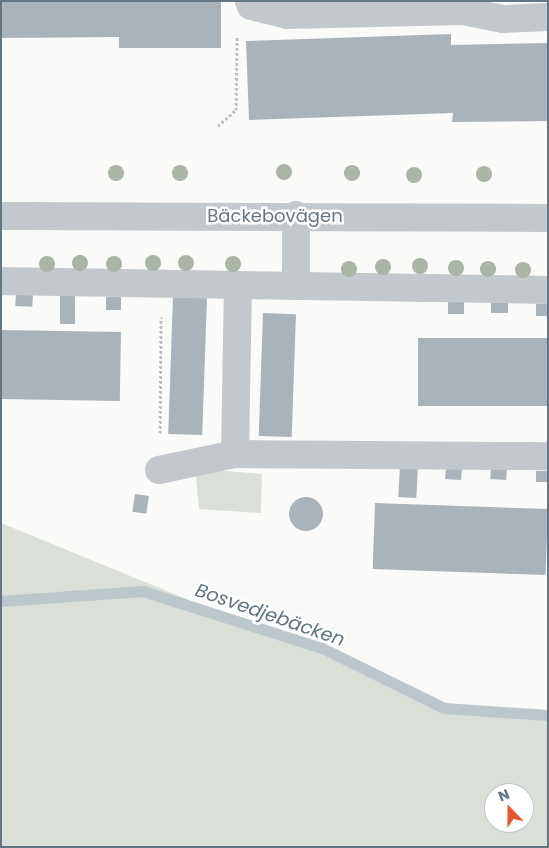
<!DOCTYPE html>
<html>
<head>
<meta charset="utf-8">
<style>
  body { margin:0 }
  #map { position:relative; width:549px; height:848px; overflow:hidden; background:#fafaf8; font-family:Poppins,sans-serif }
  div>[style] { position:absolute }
  .green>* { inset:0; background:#dadfd7 }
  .stream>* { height:11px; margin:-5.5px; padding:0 5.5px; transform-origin:5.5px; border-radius:5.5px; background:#bbc7cb }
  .building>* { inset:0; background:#aab3b9; transform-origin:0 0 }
  .round { border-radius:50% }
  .path>* { height:3px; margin-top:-1.5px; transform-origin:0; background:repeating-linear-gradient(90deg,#bbbfc2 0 2.5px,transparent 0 5px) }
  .minor>* { height:28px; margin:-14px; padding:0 14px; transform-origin:14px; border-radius:14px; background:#c3c8cc }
  .trees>* { width:16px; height:16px; margin:-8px; border-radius:50%; background:#aab4a7 }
  span { translate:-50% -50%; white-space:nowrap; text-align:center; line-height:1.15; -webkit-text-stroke:5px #fff; paint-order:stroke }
  .street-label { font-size:18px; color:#657683 }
  .water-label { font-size:19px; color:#60757c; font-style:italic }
  .frame { position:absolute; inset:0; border:2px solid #657683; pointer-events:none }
  .north { position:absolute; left:484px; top:783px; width:50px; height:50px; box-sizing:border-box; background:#fff; border:1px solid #c1c8cd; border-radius:50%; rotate:338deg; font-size:14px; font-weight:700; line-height:20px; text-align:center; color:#657683 }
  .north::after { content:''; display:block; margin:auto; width:18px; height:22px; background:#e4572e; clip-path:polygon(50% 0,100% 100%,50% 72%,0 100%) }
</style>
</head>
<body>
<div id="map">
  <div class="green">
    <i style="clip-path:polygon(214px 470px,262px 474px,261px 513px,199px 509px,196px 475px)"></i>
    <i style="clip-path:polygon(evenodd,1px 523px,440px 703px,548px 713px,548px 847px,1px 847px,1px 523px,494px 793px,524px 793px,524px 823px,494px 823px,494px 793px)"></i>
  </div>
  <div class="stream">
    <i style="left:1px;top:601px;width:142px;rotate:-4deg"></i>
    <i style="left:143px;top:591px;width:188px;rotate:17.7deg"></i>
    <i style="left:322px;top:648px;width:136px;rotate:26.2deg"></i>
    <i style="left:444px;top:708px;width:104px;rotate:3.9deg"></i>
  </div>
  <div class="building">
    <i style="clip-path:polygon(1px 1px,221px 1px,221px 48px,119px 48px,119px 37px,1px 38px)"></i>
    <i style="clip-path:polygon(451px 34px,451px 45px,548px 43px,548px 121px,452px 122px,453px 113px,249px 120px,246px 41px)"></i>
    <i style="left:16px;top:293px;width:17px;height:13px;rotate:3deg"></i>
    <i style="left:60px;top:296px;width:15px;height:28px"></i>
    <i style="left:106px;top:297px;width:15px;height:13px"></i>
    <i style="left:173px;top:297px;width:34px;height:137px;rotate:2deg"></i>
    <i style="left:448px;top:302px;width:16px;height:12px"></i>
    <i style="left:508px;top:302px;width:11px;height:17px;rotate:90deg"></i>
    <i style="left:536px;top:304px;width:12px;height:12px"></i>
    <i style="left:263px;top:313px;width:33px;height:123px;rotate:2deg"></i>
    <i style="left:1px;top:330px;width:120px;height:69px;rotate:1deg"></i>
    <i style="left:418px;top:338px;width:130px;height:68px"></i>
    <i style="left:400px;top:465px;width:18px;height:32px;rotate:3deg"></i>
    <i style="left:446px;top:467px;width:16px;height:12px;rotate:4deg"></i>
    <i style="left:491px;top:468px;width:16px;height:11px;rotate:4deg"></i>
    <i style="left:548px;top:471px;width:11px;height:12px;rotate:90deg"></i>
    <i style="left:135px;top:494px;width:14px;height:18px;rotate:8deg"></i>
    <i class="round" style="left:289px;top:497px;width:34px;height:34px"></i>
    <i style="left:375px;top:503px;width:173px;height:66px;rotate:2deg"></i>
  </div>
  <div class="path">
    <i style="left:218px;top:126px;width:24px;rotate:-42deg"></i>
    <i style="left:236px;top:110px;width:73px;rotate:-89.2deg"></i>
    <i style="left:160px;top:433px;width:116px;rotate:-89.5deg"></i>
  </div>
  <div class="minor">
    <i style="left:249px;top:1px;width:5px;rotate:68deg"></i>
    <i style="left:251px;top:6px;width:37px;rotate:14deg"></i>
    <i style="left:287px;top:15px;width:176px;rotate:-1.3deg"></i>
    <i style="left:463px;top:11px;width:41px;rotate:11.3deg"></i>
    <i style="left:503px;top:19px;width:45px;rotate:-2.5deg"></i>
    <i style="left:296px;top:215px;width:71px;rotate:90deg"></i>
    <i style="left:1px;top:216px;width:547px;rotate:0.21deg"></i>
    <i style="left:1px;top:281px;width:547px;rotate:0.94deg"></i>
    <i style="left:235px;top:454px;width:168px;rotate:-89deg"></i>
    <i style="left:159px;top:470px;width:78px;rotate:-11.9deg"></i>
    <i style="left:235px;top:454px;width:313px;rotate:0.4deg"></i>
  </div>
  <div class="trees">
    <i style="left:284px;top:172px"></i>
    <i style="left:116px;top:173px"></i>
    <i style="left:180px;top:173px"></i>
    <i style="left:352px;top:173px"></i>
    <i style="left:484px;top:174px"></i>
    <i style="left:414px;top:175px"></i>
    <i style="left:80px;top:263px"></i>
    <i style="left:153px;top:263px"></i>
    <i style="left:186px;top:263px"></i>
    <i style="left:47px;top:264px"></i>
    <i style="left:114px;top:264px"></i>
    <i style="left:233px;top:264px"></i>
    <i style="left:420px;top:266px"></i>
    <i style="left:383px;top:267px"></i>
    <i style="left:456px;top:268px"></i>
    <i style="left:349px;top:269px"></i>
    <i style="left:488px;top:269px"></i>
    <i style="left:523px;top:270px"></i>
  </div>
  <div class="street-label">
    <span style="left:275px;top:216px">Bäckebovägen</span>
  </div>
  <div class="water-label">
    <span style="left:270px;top:615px;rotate:19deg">Bosvedjebäcken</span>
  </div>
  <div class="frame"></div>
  <div class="north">N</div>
</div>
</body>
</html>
